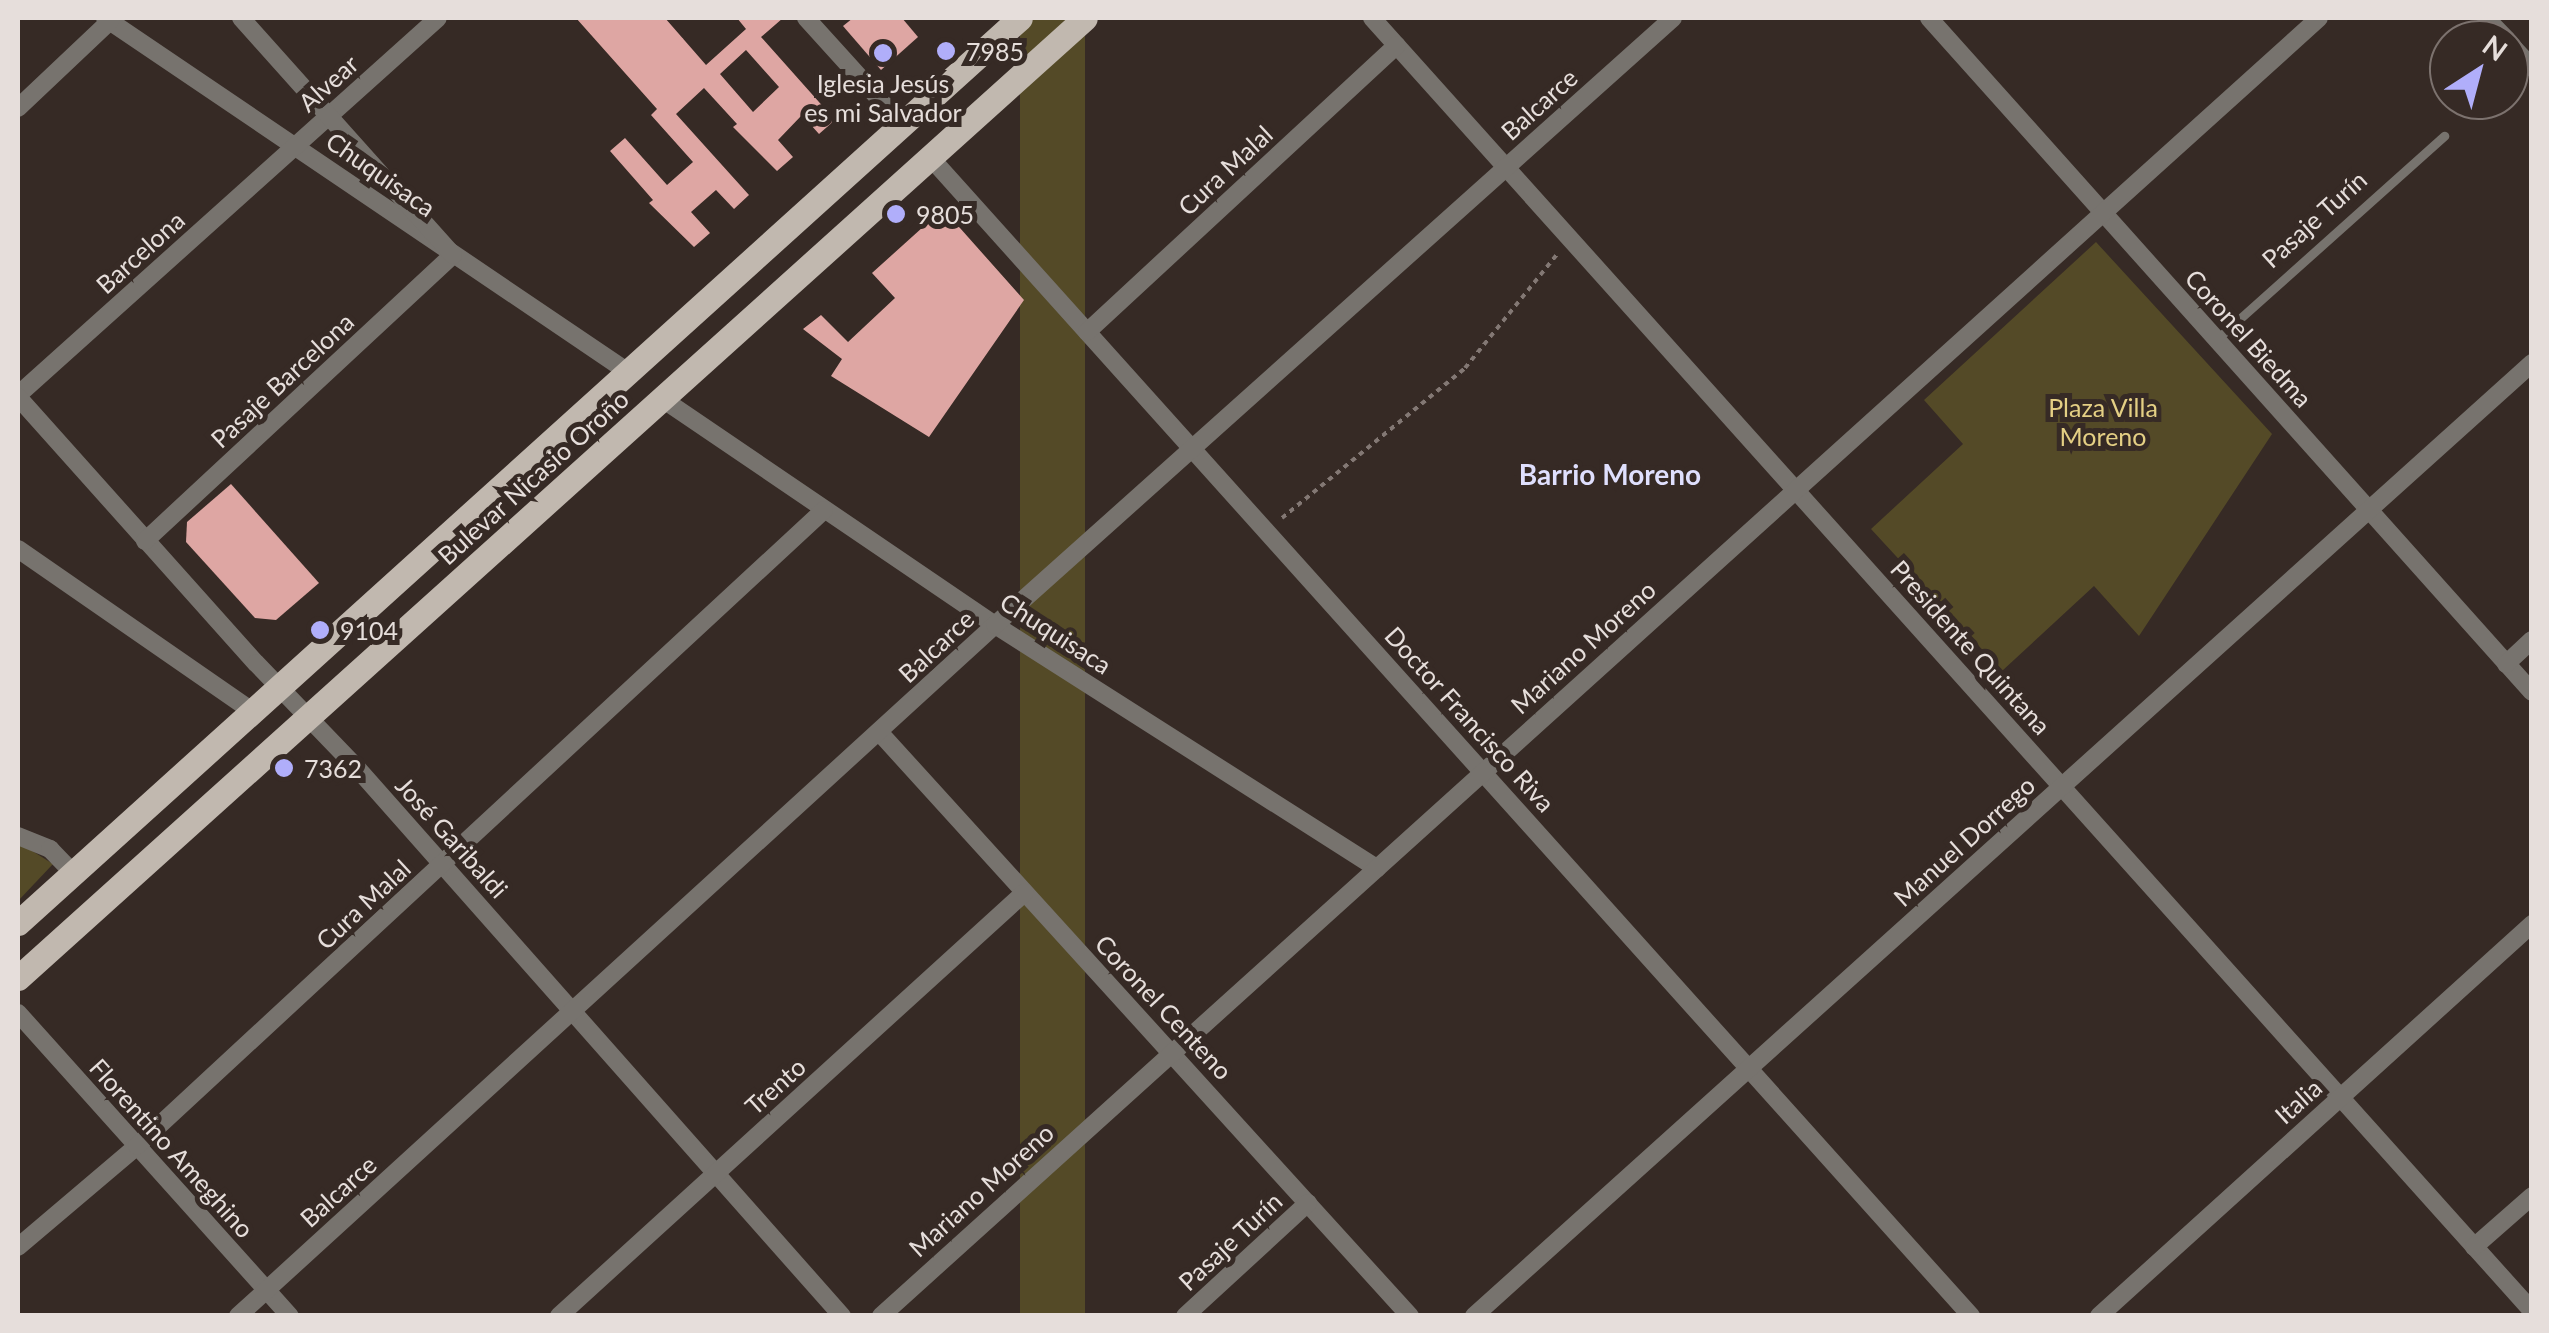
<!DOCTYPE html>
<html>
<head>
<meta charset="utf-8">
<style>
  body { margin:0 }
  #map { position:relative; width:2549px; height:1333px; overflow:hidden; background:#362a25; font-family:Lato,sans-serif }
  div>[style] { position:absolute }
  .green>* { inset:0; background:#544a27; transform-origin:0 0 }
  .building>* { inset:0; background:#dea6a3 }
  .path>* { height:4px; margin-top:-2px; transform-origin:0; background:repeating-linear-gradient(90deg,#837874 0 5px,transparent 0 10px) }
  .service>* { height:9px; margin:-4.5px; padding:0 4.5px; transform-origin:4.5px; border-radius:4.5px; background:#77736e }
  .minor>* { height:18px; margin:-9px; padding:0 9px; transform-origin:9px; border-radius:9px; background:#77736e }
  .primary>* { height:25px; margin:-12.5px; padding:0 12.5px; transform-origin:12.5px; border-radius:12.5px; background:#c1b8af }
  .dots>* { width:28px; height:28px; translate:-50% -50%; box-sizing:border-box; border:5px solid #362a25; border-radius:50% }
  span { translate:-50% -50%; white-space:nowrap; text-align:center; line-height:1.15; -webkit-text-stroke:10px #362a25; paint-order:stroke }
  .poi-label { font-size:25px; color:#e6dedb }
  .left { translate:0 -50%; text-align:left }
  .street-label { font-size:25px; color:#e6dedb }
  .park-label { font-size:25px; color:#e4cf84 }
  .neighbourhood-label { font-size:28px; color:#dfdffd; font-weight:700 }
  .frame { position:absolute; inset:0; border:20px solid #e6dedb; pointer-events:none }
  .north { position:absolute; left:2429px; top:20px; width:100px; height:100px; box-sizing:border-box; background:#362a25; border:2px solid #7c726e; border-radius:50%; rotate:36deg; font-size:28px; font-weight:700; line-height:40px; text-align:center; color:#e6dedb }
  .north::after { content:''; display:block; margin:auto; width:35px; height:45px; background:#b0aefa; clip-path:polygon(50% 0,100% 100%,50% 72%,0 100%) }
</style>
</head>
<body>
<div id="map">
  <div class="green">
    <i style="left:1020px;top:18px;width:65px;height:1350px"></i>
    <i style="clip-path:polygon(2096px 242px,2272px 434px,2139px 636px,2094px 586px,2002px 671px,1871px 529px,1963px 444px,1924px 400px)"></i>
    <i style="clip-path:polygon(18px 842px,53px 864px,18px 901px)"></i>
  </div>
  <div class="building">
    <i style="clip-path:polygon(evenodd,576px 18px,665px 18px,706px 65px,746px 29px,737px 18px,783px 18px,761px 37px,835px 120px,819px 134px,802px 115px,778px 140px,793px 157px,777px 171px,733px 127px,737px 124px,704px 88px,676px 114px,749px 195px,734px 209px,716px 190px,691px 212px,710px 233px,694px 247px,649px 203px,653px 200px,610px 151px,625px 138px,667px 185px,693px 162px,651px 115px,657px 109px,576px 18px,746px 50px,779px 87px,753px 112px,720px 74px,746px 50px)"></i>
    <i style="clip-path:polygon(853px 18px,902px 18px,918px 37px,881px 70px,843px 26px)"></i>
    <i style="clip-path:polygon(933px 218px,952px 219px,1024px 300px,929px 437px,831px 376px,842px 359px,803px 329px,821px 315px,848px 342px,895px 298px,872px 273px)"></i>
    <i style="clip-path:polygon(231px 484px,319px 583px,276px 620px,255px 618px,186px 542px,187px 522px)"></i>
  </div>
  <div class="path">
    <i style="left:1282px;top:518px;width:237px;rotate:-39.3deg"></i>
    <i style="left:1465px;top:368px;width:149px;rotate:-51deg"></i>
  </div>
  <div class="service">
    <i style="left:2217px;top:339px;width:305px;rotate:-41.8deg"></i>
  </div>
  <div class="minor">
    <i style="left:105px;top:18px;width:632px;rotate:34.09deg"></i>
    <i style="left:806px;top:18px;width:143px;rotate:47.8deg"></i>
    <i style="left:1372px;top:18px;width:1737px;rotate:48.1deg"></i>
    <i style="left:1929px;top:18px;width:904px;rotate:48.18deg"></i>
    <i style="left:2486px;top:18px;width:30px;rotate:46deg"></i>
    <i style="left:2509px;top:43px;width:34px;rotate:47deg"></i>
    <i style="left:18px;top:108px;width:127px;rotate:-43.4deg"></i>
    <i style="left:930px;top:157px;width:1558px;rotate:48.07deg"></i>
    <i style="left:1087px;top:332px;width:422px;rotate:-42.8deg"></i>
    <i style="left:18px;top:395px;width:564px;rotate:-41.91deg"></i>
    <i style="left:18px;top:397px;width:357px;rotate:48.2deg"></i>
    <i style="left:256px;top:663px;width:146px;rotate:46.1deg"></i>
    <i style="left:357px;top:768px;width:732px;rotate:48.49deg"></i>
    <i style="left:664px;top:400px;width:400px;rotate:34.2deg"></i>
    <i style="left:995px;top:625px;width:453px;rotate:32.5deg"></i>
    <i style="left:145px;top:541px;width:420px;rotate:-42.9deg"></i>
    <i style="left:453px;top:255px;width:318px;rotate:-131.8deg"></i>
    <i style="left:18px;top:549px;width:285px;rotate:34.7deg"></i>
    <i style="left:2506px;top:664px;width:35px;rotate:-43deg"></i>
    <i style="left:880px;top:733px;width:788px;rotate:47.73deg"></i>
    <i style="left:18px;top:836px;width:35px;rotate:22deg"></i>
    <i style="left:50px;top:849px;width:33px;rotate:46deg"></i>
    <i style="left:18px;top:1013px;width:407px;rotate:48.1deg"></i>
    <i style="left:18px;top:1247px;width:156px;rotate:-40.3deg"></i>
    <i style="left:137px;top:1146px;width:936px;rotate:-42.79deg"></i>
    <i style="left:2474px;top:1247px;width:77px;rotate:-41.3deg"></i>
    <i style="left:238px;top:1316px;width:1025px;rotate:-42.39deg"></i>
    <i style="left:995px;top:625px;width:910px;rotate:-41.84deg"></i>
    <i style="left:559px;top:1316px;width:629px;rotate:-42.29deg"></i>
    <i style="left:881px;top:1316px;width:1937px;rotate:-42.07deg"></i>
    <i style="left:1185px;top:1316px;width:167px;rotate:-42.6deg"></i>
    <i style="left:1474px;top:1316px;width:1424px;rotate:-42.01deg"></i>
    <i style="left:2099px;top:1316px;width:584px;rotate:-42.15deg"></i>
  </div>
  <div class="primary">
    <i style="left:18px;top:923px;width:1350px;rotate:-42.09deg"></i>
    <i style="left:18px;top:978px;width:1435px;rotate:-41.98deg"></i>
  </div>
  <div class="dots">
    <i style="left:946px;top:51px;background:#b0aefa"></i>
    <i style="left:883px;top:53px;background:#b0aefa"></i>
    <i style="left:896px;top:214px;background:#b0aefa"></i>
    <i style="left:320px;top:630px;background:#b0aefa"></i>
    <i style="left:284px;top:768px;background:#b0aefa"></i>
  </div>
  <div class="poi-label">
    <span class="left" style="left:966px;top:51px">7985</span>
    <span style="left:883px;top:98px">Iglesia Jesús<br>es mi Salvador</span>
    <span class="left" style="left:916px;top:214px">9805</span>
    <span class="left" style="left:340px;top:630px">9104</span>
    <span class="left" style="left:304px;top:768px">7362</span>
  </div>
  <div class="street-label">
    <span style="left:328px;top:83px;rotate:-42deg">Alvear</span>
    <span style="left:1539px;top:104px;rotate:-42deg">Balcarce</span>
    <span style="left:1225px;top:170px;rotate:-43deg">Cura Malal</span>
    <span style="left:381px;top:174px;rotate:35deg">Chuquisaca</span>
    <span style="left:2314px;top:219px;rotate:-42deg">Pasaje Turín</span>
    <span style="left:140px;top:252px;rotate:-42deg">Barcelona</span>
    <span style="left:2249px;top:338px;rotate:48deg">Coronel Biedma</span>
    <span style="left:282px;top:380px;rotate:-43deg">Pasaje Barcelona</span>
    <span style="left:533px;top:477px;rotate:-42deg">Bulevar Nicasio Oroño</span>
    <span style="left:1056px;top:633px;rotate:33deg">Chuquisaca</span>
    <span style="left:936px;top:646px;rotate:-43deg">Balcarce</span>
    <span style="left:1583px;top:647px;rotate:-42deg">Mariano Moreno</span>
    <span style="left:1971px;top:647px;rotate:48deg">Presidente Quintana</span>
    <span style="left:1470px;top:719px;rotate:48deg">Doctor Francisco Riva</span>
    <span style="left:452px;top:837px;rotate:48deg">José Garibaldi</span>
    <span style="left:1964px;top:841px;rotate:-42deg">Manuel Dorrego</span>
    <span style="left:363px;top:904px;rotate:-43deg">Cura Malal</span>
    <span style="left:1164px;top:1007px;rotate:47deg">Coronel Centeno</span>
    <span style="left:775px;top:1086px;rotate:-42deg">Trento</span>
    <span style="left:2298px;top:1101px;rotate:-42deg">Italia</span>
    <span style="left:172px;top:1148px;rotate:48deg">Florentino Ameghino</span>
    <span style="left:981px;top:1190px;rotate:-42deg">Mariano Moreno</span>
    <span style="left:338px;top:1191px;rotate:-42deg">Balcarce</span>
    <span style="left:1230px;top:1241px;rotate:-43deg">Pasaje Turín</span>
  </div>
  <div class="park-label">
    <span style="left:2103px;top:422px">Plaza Villa<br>Moreno</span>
  </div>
  <div class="neighbourhood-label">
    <span style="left:1610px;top:474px">Barrio Moreno</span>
  </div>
  <div class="frame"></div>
  <div class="north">N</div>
</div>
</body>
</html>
